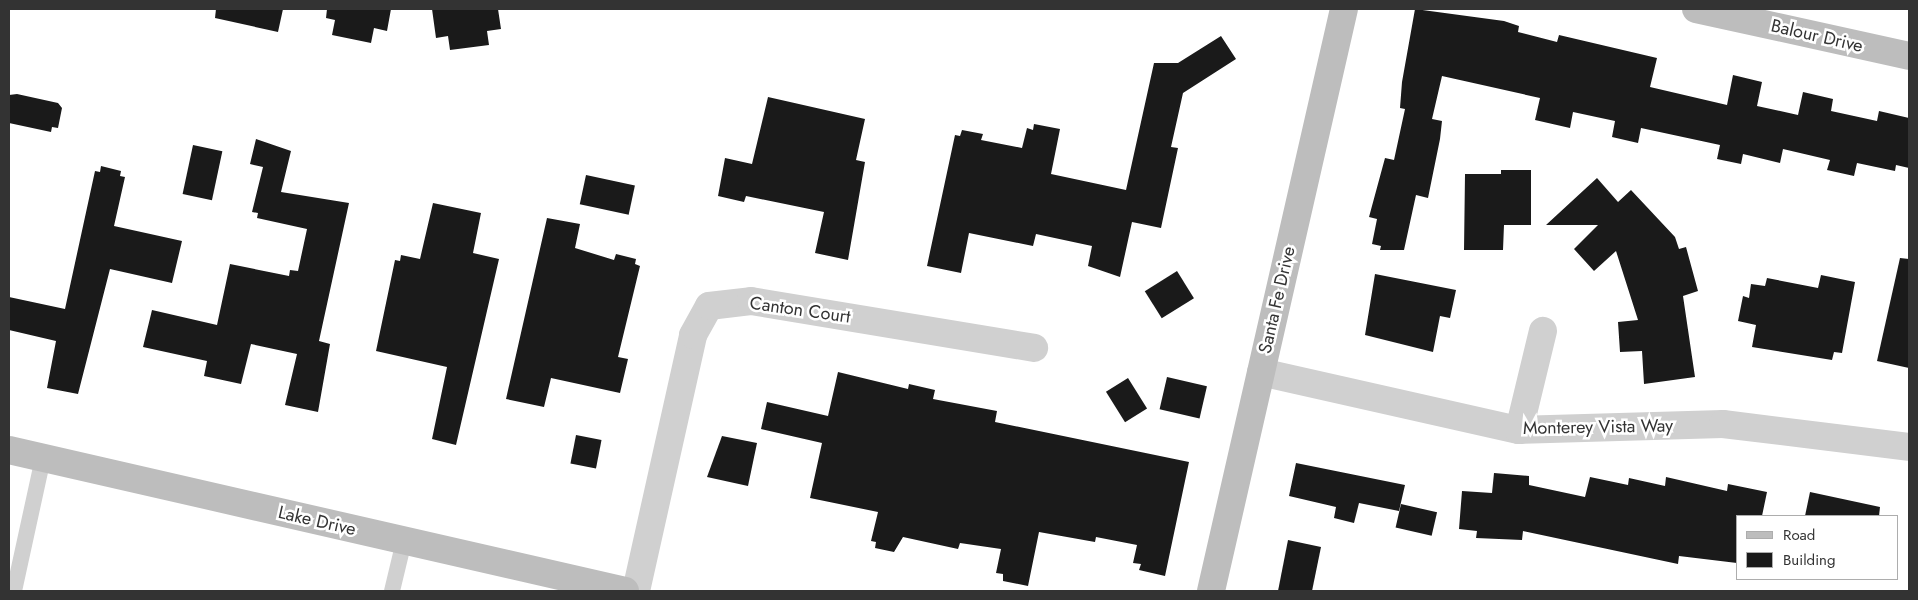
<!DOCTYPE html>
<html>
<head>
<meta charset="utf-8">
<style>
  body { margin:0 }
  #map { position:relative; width:1918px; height:600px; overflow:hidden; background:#fff; font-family:Jost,sans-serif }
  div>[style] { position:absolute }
  .building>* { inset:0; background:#1a1a1a; transform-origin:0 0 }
  .lane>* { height:16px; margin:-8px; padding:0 8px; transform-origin:8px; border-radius:8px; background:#d0d0d0 }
  .street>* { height:28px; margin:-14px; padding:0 14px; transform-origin:14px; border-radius:14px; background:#d0d0d0 }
  .secondary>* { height:28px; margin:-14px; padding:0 14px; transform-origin:14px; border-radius:14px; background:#bdbdbd }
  span { translate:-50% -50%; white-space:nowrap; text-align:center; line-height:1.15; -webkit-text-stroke:5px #fff; paint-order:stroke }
  .street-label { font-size:18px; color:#333 }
  .frame { position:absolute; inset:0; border:10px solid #333; pointer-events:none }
  .legend { position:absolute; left:1736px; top:515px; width:162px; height:65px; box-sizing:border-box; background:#fff; border:1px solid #adadad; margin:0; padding:6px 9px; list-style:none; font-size:15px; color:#333 }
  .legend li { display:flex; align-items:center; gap:10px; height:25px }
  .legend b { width:25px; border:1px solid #adadad }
</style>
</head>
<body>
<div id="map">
  <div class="building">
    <i style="clip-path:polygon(216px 9px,283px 9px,278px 32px,215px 18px)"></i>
    <i style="clip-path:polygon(327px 9px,391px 9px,387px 31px,374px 28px,371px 43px,332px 35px,335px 20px,326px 18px)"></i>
    <i style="clip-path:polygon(432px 9px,498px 9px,501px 29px,487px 31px,489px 45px,450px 50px,448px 36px,436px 38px)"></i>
    <i style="clip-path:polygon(1415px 9px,1504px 21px,1519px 26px,1518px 32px,1557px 42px,1559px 35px,1657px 58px,1650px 87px,1727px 105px,1733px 75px,1762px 82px,1757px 106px,1798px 115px,1803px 92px,1833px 99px,1831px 111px,1877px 121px,1879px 111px,1909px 118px,1909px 168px,1896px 165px,1895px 171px,1857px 163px,1854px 176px,1827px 170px,1830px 160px,1783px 149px,1780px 163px,1743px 154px,1741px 164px,1717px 159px,1720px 145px,1641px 128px,1638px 143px,1612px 137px,1615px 121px,1573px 112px,1570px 128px,1535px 120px,1540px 98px,1442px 76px,1432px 119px,1442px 121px,1440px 139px,1428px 198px,1416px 195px,1404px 250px,1380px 250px,1381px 246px,1372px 244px,1377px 219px,1369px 217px,1385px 158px,1394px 160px,1405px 109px,1400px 108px,1402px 82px)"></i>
    <i style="clip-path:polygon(1221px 36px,1236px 59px,1183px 93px,1171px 147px,1178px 148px,1161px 228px,1132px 222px,1120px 277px,1088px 266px,1092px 246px,1036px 234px,1033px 246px,969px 233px,961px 273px,927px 266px,955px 135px,960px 136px,962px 130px,983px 134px,981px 140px,1022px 148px,1027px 128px,1033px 130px,1034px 124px,1060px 129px,1051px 174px,1126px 190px,1154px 63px,1178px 63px)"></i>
    <i style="clip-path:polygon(17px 94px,58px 103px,62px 108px,58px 128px,52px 127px,51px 132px,9px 123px,9px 95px)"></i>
    <i style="clip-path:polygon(768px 97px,865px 119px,856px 160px,865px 162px,848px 260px,815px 253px,824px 212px,746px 196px,744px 202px,718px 196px,725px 158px,752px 164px)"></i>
    <i style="clip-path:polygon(256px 139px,291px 151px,281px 192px,349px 203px,319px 341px,330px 344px,318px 412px,285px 405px,297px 354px,251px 344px,241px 384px,204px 376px,207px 361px,143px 347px,152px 310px,217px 325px,230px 264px,289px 276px,290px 270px,298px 271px,307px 229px,257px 218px,258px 213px,252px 212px,263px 167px,250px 164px)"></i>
    <i style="left:193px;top:145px;width:30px;height:50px;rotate:12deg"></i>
    <i style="clip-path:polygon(101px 166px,121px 171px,120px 176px,125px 177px,114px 226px,182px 241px,172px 283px,110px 269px,78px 394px,47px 388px,56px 341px,9px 330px,9px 297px,65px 309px,95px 171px,100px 172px)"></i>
    <i style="clip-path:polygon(1501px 170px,1531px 170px,1531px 225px,1504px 225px,1503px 250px,1464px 250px,1465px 174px,1501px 174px)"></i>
    <i style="left:586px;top:175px;width:50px;height:30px;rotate:12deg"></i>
    <i style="clip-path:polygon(1597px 178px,1618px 202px,1631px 190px,1675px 237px,1679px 249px,1686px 247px,1698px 291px,1683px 296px,1695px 377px,1644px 384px,1642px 351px,1620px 352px,1618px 322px,1638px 320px,1616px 251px,1594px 271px,1574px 249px,1598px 225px,1546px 225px)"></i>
    <i style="clip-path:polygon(433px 203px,481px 213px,473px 253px,499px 259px,456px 445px,432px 439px,447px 367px,376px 351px,395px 260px,400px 261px,401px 255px,420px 259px)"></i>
    <i style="clip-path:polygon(547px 218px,580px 224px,575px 248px,614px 260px,616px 254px,636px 259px,635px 264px,640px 266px,618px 357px,628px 359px,620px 393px,551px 378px,544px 407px,506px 399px)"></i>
    <i style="clip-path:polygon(1900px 258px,1909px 259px,1909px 368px,1877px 361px)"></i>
    <i style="left:1177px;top:271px;width:32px;height:38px;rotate:58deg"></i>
    <i style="clip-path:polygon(1375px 274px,1456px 290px,1450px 318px,1440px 316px,1433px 352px,1365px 335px)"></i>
    <i style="clip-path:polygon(1821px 275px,1855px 282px,1842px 353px,1834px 352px,1832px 360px,1752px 347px,1756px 325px,1738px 321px,1743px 296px,1749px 298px,1751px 284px,1765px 286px,1767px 278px,1818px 288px)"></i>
    <i style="clip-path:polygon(838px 372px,908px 389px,909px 384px,935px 390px,933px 399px,997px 411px,995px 422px,1189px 462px,1165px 576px,1139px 570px,1141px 564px,1133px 563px,1137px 545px,1096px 537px,1095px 542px,1039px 532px,1028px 586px,1003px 581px,1003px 574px,996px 573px,1001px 549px,960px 543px,958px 549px,903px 537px,894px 552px,875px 548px,876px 542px,871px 541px,878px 512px,810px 498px,822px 443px,761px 429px,767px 402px,828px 416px)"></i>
    <i style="left:1167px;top:377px;width:41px;height:33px;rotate:13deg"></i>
    <i style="left:1128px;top:378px;width:36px;height:26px;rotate:58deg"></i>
    <i style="left:576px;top:435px;width:26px;height:29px;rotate:11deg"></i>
    <i style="clip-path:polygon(722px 436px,757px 443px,748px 486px,707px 477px)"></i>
    <i style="clip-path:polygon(1296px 463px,1405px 485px,1399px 511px,1359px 503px,1354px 523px,1334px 518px,1336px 507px,1289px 496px)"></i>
    <i style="clip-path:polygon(1494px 473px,1529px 476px,1529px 485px,1585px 497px,1590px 477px,1628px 485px,1629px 478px,1665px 486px,1666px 477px,1727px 491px,1728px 484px,1767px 492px,1762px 516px,1737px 516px,1737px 563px,1679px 556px,1678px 564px,1523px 531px,1522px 540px,1476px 538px,1477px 531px,1459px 529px,1462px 491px,1492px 493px)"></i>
    <i style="clip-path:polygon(1810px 492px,1880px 507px,1879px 516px,1805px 516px)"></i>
    <i style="left:1401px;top:504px;width:37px;height:24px;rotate:13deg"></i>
    <i style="clip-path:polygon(1288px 540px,1321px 547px,1312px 591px,1278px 591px)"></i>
  </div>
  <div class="lane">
    <i style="left:14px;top:591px;width:136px;rotate:-77.7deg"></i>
    <i style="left:392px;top:591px;width:51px;rotate:-76.5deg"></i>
  </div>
  <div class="street">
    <i style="left:1261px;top:372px;width:264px;rotate:12.7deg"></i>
    <i style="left:1519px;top:430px;width:204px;rotate:-1.7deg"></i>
    <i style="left:1723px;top:424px;width:187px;rotate:7deg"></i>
    <i style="left:1519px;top:430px;width:102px;rotate:-76.4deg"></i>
    <i style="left:636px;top:591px;width:262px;rotate:-77.4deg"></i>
    <i style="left:693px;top:335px;width:33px;rotate:-61deg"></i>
    <i style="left:709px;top:306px;width:42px;rotate:-6.8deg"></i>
    <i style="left:751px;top:301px;width:287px;rotate:9.4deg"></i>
  </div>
  <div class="secondary">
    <i style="left:1696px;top:9px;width:218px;rotate:12.4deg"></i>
    <i style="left:9px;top:450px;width:632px;rotate:12.89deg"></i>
    <i style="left:1211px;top:591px;width:597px;rotate:-77.13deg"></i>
  </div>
  <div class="street-label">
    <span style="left:1817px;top:36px;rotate:13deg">Balour Drive</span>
    <span style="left:1277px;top:300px;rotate:-77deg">Santa Fe Drive</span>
    <span style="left:800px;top:310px;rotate:8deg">Canton Court</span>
    <span style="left:1598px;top:427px;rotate:-1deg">Monterey Vista Way</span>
    <span style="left:317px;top:521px;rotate:13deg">Lake Drive</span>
  </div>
  <div class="frame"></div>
  <ul class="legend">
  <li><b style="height:6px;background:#bdbdbd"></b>Road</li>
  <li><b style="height:14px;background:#1a1a1a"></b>Building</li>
  </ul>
</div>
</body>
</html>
